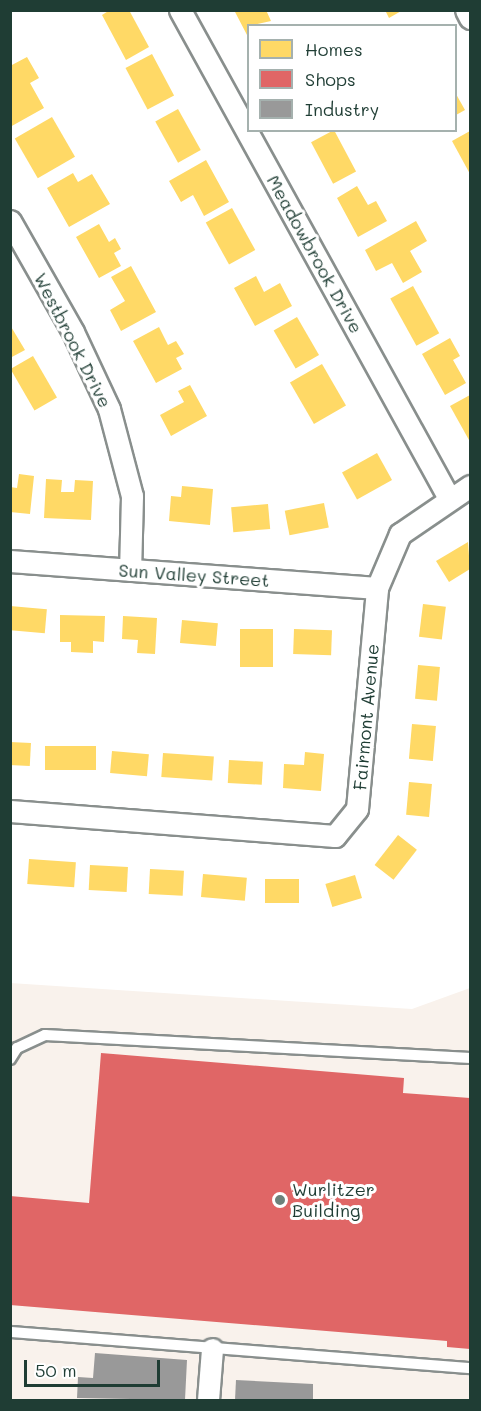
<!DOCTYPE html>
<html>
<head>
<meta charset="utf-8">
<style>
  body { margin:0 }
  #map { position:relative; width:481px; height:1411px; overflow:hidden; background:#fff; font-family:Mali,sans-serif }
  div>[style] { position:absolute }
  .built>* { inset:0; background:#f9f2ec }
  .homes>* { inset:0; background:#ffd966; transform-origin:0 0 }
  .shops>* { inset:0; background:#e06666 }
  .industry>* { inset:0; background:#999 }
  .roads { filter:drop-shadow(2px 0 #898f8d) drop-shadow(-2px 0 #898f8d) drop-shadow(0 2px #898f8d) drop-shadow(0 -2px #898f8d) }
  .service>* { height:10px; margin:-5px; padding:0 5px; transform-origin:5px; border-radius:5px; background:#fff }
  .minor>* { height:21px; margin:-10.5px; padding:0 10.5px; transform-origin:10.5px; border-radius:10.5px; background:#fff }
  .dots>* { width:16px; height:16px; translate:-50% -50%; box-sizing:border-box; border:3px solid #fff; border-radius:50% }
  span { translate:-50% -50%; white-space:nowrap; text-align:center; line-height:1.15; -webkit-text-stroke:6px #fff; paint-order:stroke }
  .street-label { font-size:18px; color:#1f3d34 }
  .poi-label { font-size:18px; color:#1f3d34 }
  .left { translate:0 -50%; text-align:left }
  .frame { position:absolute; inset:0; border:12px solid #1f3d34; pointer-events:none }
  .legend { position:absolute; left:247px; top:24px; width:210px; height:108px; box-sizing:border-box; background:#fff; border:2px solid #a5b1ae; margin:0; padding:8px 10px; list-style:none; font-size:18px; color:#1f3d34 }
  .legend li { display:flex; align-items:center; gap:12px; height:30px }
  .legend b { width:30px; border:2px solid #a5b1ae }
  .scale { position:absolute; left:24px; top:1360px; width:136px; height:27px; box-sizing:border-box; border:3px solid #1f3d34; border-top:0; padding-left:8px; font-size:18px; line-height:21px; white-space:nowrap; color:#1f3d34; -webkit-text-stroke:4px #fff; paint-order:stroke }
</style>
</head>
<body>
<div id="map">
  <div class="built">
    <i style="clip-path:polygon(10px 983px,412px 1009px,470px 988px,470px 1400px,11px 1400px)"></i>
  </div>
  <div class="homes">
    <i style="clip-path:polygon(110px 10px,129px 10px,149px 47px,126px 60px,102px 15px)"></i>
    <i style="clip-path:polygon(234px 10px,266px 10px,271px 21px,249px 26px,247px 35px)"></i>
    <i style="clip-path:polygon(385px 10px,403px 10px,389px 18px)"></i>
    <i style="left:152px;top:54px;width:47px;height:30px;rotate:62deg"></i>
    <i style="clip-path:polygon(27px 57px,39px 78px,30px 83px,44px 108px,10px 127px,10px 66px)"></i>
    <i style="clip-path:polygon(456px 94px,465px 110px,456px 115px)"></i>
    <i style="left:178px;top:109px;width:47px;height:26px;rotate:61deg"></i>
    <i style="left:52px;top:117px;width:46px;height:43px;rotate:60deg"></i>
    <i style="left:334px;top:130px;width:47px;height:26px;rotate:62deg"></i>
    <i style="clip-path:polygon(470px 131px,470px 174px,452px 141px)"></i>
    <i style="clip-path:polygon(206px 160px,229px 202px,204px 216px,193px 195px,181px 202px,169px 181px)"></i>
    <i style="clip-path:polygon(73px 173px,78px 182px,92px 174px,110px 204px,69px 227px,47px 188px)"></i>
    <i style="clip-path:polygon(357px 186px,368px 205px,376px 201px,387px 221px,358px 237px,337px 198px)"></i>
    <i style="left:232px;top:208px;width:48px;height:30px;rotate:61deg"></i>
    <i style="clip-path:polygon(416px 221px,427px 241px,410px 251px,422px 272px,403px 283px,392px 263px,376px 271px,365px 250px)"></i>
    <i style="clip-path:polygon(99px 224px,109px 242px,115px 238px,121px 249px,114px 253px,121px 266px,99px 278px,76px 237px)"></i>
    <i style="clip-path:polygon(131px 266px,156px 312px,121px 331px,110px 310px,125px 301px,111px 277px)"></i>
    <i style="clip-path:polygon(256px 276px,264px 292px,280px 283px,292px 306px,255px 326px,234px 288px)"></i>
    <i style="left:413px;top:286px;width:54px;height:26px;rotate:61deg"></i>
    <i style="left:297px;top:317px;width:44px;height:27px;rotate:60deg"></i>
    <i style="clip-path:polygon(10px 325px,25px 350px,10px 358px)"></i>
    <i style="clip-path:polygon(159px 327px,168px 345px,176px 341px,184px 354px,176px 358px,182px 369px,156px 383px,133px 341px)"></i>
    <i style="clip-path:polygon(450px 338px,460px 356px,453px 360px,466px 383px,445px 395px,422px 354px)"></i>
    <i style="left:33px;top:356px;width:48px;height:26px;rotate:60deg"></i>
    <i style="left:322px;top:364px;width:48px;height:37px;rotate:60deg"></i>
    <i style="clip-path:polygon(190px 385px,207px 416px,171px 436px,160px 415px,184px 402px,178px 391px)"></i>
    <i style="clip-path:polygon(470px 395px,470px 439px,469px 440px,450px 406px)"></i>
    <i style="left:377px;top:453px;width:31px;height:40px;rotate:61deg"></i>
    <i style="clip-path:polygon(19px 474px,34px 476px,30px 514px,10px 512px,10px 487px,17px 488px)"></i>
    <i style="clip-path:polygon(46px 479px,62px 480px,61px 492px,74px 492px,75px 480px,93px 481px,91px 520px,44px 518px)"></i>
    <i style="clip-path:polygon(182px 486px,213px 489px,210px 525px,169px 521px,171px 496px,181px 497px)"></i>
    <i style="left:324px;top:503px;width:25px;height:40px;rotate:79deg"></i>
    <i style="left:268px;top:504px;width:25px;height:37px;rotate:85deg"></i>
    <i style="clip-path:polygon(468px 542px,470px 569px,449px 582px,436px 561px)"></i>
    <i style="left:423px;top:604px;width:23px;height:33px;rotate:7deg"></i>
    <i style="left:10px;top:606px;width:37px;height:24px;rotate:5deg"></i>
    <i style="clip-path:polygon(60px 615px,105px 616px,104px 642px,93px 641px,93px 653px,71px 652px,71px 642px,60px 642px)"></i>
    <i style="clip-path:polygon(123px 616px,157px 618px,155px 654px,137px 653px,138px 640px,122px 639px)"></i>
    <i style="left:182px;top:620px;width:36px;height:23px;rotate:5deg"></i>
    <i style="left:240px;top:629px;width:33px;height:38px"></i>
    <i style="left:294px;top:629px;width:38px;height:25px;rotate:2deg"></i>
    <i style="left:418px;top:665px;width:22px;height:34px;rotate:5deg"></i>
    <i style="left:412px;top:724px;width:24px;height:35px;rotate:5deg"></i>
    <i style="left:10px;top:742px;width:21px;height:23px;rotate:3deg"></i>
    <i style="left:45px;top:746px;width:51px;height:24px"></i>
    <i style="left:112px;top:751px;width:37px;height:22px;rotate:5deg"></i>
    <i style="clip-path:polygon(305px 752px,324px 754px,321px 791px,283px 788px,284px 764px,304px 765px)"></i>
    <i style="left:163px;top:753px;width:51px;height:24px;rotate:4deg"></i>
    <i style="left:229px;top:760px;width:34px;height:23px;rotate:3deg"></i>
    <i style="left:409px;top:782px;width:23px;height:33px;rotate:5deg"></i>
    <i style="left:398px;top:835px;width:24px;height:38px;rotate:38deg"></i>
    <i style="left:29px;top:859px;width:47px;height:25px;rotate:4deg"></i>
    <i style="left:90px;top:865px;width:38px;height:25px;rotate:3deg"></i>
    <i style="left:150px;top:869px;width:34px;height:25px;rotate:3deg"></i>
    <i style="left:203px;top:874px;width:44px;height:23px;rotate:5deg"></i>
    <i style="left:355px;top:875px;width:24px;height:31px;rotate:73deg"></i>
    <i style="left:265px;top:879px;width:34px;height:24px"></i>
  </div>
  <div class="shops">
    <i style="clip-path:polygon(101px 1053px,404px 1078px,403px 1093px,470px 1098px,470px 1349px,447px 1347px,447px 1341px,10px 1305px,10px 1196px,89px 1203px)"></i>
  </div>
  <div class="industry">
    <i style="clip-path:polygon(95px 1353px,187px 1360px,185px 1400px,77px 1398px,78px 1377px,93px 1378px)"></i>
    <i style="clip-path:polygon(236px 1380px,313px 1384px,313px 1400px,235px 1400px)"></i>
  </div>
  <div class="roads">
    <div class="service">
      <i style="left:10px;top:1059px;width:13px;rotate:-58deg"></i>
      <i style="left:17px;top:1048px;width:31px;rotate:-25deg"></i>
      <i style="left:45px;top:1035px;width:426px;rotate:3.1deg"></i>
      <i style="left:10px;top:1332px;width:461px;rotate:4.5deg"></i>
    </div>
    <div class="minor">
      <i style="left:180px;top:10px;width:557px;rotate:61.14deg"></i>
      <i style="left:466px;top:10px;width:9px;rotate:63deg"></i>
      <i style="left:10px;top:221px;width:128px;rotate:60.4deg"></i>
      <i style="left:73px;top:332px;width:85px;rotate:64.9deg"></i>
      <i style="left:109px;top:409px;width:90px;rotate:75.2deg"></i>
      <i style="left:132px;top:496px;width:74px;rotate:91.5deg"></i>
      <i style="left:10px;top:561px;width:368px;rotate:4.2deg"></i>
      <i style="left:10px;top:811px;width:326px;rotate:4.4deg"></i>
      <i style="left:335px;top:836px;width:35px;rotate:-51deg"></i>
      <i style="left:357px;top:809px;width:222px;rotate:-84.8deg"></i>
      <i style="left:377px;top:588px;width:59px;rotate:-66.9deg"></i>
      <i style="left:400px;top:534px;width:85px;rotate:-34.4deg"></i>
      <i style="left:208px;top:1400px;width:51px;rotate:-85.5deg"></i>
    </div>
  </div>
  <div class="dots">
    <i style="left:280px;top:1200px;background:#6d817b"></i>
  </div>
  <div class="street-label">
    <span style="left:315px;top:254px;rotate:61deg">Meadowbrook Drive</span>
    <span style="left:73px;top:340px;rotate:63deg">Westbrook Drive</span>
    <span style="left:194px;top:575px;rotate:4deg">Sun Valley Street</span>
    <span style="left:366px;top:717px;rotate:-85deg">Fairmont Avenue</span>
  </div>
  <div class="poi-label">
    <span class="left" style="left:292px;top:1200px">Wurlitzer<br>Building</span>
  </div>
  <div class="frame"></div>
  <ul class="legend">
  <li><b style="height:16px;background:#ffd966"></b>Homes</li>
  <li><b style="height:16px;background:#e06666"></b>Shops</li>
  <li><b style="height:16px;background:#999"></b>Industry</li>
  </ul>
  <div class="scale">50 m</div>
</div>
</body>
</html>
